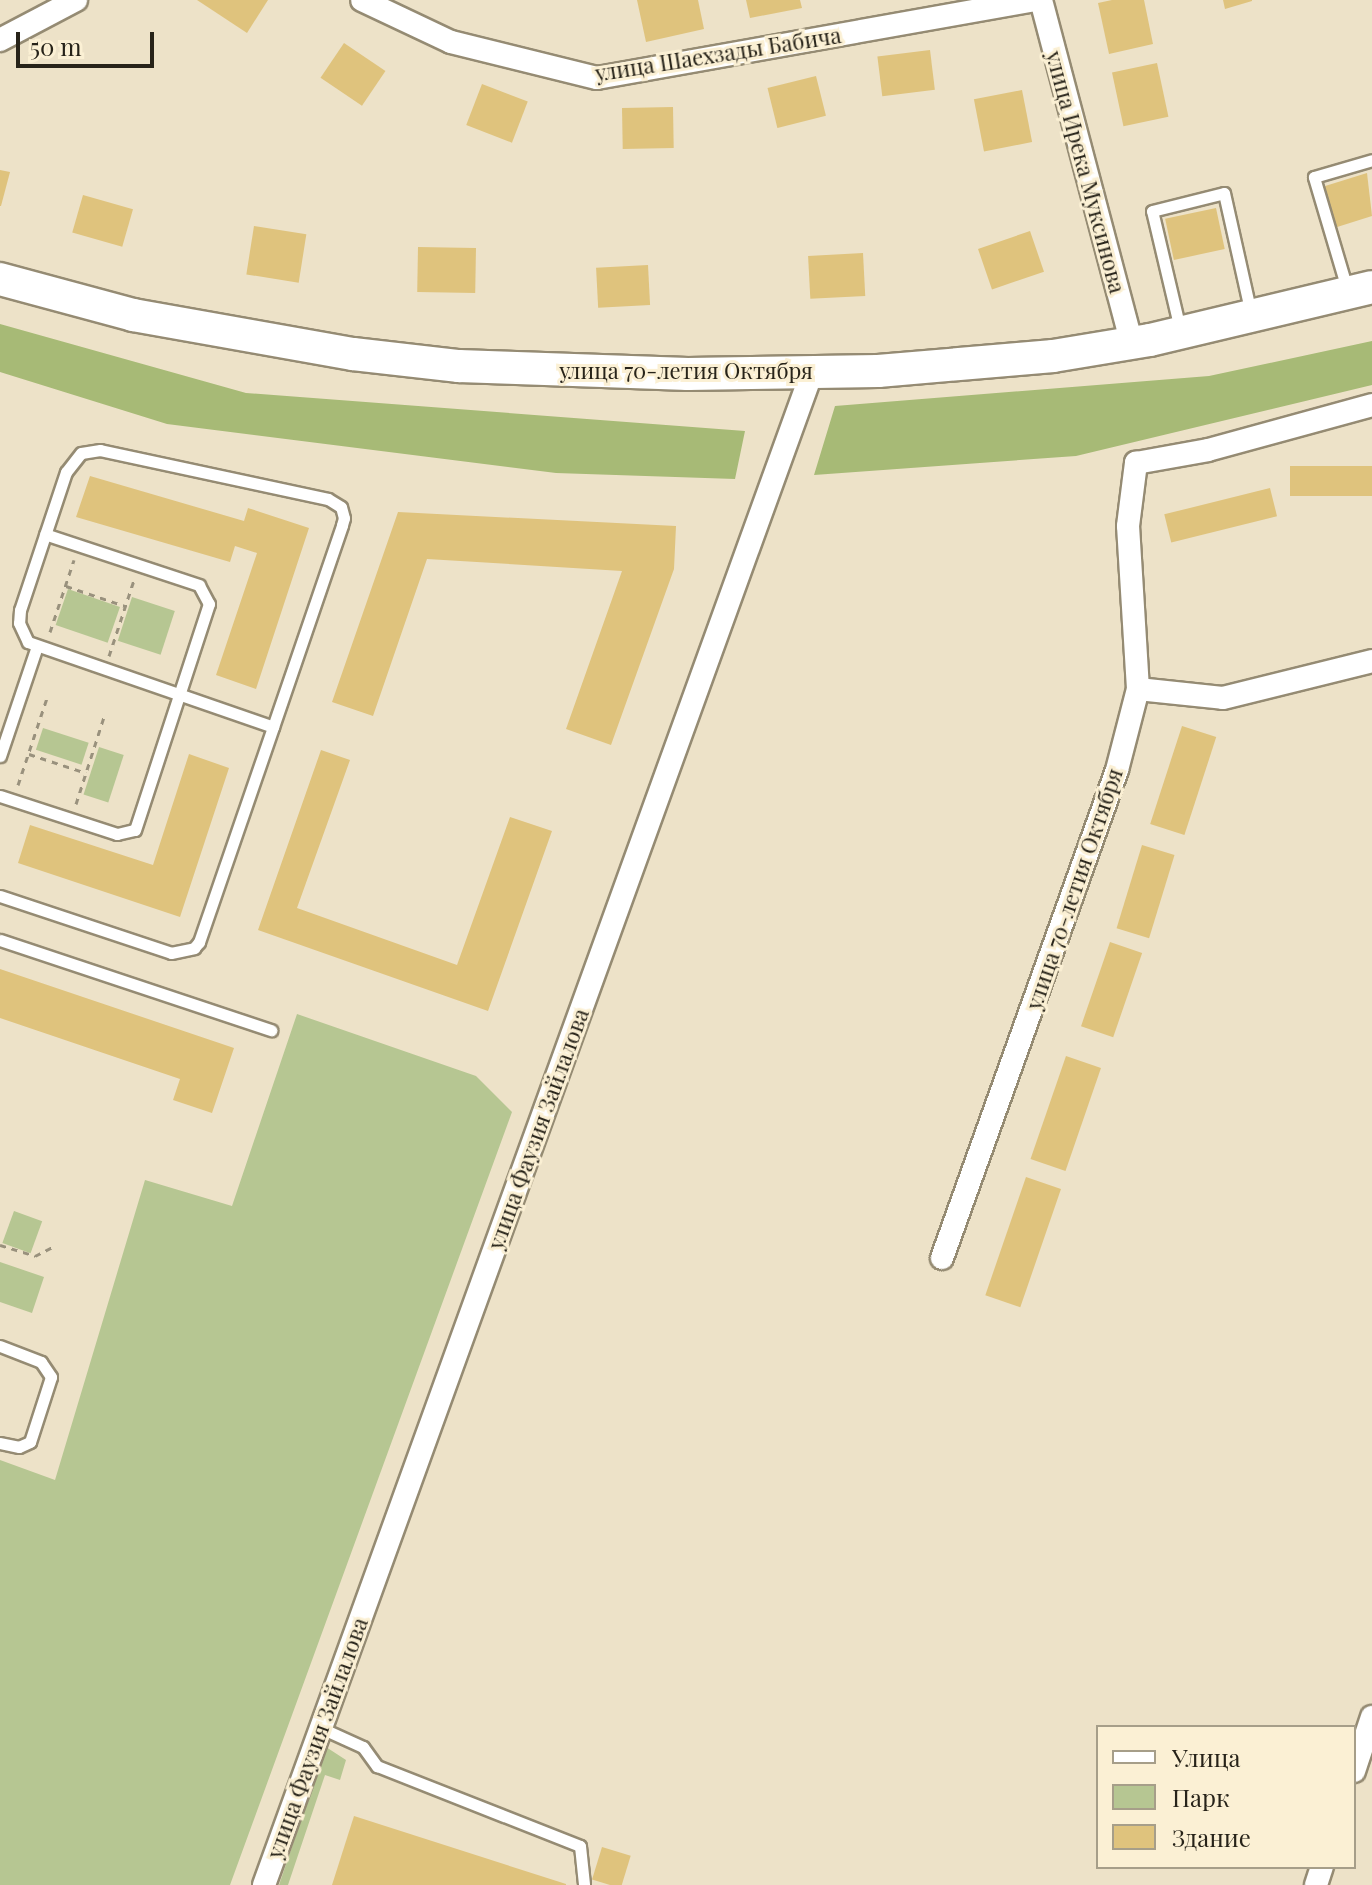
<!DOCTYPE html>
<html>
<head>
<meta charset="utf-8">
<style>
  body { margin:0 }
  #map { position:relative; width:1372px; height:1885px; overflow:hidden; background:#ede2c8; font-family:"Playfair Display",serif }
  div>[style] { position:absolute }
  .green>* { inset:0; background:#b6c692; transform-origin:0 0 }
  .forest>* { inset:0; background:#a7ba76 }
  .building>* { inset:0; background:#dfc37d; transform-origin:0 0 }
  .path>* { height:3px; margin-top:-1.5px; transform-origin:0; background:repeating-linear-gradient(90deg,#99917d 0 6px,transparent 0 12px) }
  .roads { filter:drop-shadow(2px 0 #958b73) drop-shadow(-2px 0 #958b73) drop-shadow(0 2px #958b73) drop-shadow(0 -2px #958b73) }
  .lane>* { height:11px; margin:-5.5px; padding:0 5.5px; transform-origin:5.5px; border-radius:5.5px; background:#fff }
  .street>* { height:22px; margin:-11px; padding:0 11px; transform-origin:11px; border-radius:11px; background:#fff }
  .secondary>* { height:32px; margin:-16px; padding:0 16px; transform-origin:16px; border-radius:16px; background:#fff }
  span { translate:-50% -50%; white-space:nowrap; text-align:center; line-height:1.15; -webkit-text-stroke:6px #fbf0d4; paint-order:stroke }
  .street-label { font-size:22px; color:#272319 }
  .legend { position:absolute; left:1096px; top:1725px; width:260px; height:144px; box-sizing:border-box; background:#fbf0d4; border:2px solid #a69e89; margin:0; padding:10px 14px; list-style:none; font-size:24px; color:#272319 }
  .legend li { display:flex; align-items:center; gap:16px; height:40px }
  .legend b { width:40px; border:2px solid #a69e89 }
  .scale { position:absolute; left:16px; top:32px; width:138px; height:36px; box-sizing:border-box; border:4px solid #272319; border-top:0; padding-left:10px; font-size:24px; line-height:28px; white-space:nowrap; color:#272319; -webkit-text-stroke:6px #fbf0d4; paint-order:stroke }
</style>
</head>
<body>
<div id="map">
  <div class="green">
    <i style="left:68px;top:589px;width:55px;height:38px;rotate:19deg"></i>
    <i style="left:132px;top:597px;width:45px;height:46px;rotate:18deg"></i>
    <i style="left:43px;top:728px;width:48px;height:23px;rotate:18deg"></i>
    <i style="left:99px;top:747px;width:26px;height:50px;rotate:18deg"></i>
    <i style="clip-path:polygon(297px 1014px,476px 1076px,512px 1112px,230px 1885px,0 1885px,0 1460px,55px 1480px,145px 1180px,232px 1206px)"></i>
    <i style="left:14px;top:1211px;width:30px;height:34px;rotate:20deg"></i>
    <i style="clip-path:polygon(0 1262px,44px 1277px,32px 1313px,0 1302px)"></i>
    <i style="clip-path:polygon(326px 1747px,346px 1760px,340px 1780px,325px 1775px,288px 1885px,279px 1885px)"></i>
  </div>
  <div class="forest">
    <i style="clip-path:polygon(0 324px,246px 393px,745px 431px,735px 479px,556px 473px,167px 424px,0 372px)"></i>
    <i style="clip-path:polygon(1372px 341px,1372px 385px,1076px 456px,814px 475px,835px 406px,1209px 376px)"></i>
  </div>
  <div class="building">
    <i style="clip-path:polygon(197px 0,268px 0,247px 33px)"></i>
    <i style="clip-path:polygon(637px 0,698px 0,704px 29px,646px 42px)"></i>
    <i style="clip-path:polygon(746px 0,800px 0,802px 8px,750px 18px)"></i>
    <i style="clip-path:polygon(1112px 0,1144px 0,1153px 44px,1109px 54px,1098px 3px)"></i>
    <i style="clip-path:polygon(1223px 0,1252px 0,1252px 1px,1225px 9px)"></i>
    <i style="left:344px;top:43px;width:50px;height:42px;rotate:34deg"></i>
    <i style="left:930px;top:50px;width:40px;height:53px;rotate:83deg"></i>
    <i style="left:1157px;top:63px;width:55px;height:46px;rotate:78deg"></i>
    <i style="left:816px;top:76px;width:41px;height:50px;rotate:76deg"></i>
    <i style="left:482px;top:84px;width:49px;height:44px;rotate:21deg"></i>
    <i style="left:1022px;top:90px;width:53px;height:49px;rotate:79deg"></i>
    <i style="left:673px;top:107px;width:41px;height:51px;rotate:89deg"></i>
    <i style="clip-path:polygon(0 170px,10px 172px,1px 206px,0 206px)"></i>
    <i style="clip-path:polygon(1367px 173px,1372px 216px,1334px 228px,1322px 187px)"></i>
    <i style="left:83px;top:195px;width:52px;height:39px;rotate:16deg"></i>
    <i style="left:1216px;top:208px;width:42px;height:52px;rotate:78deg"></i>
    <i style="left:254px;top:226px;width:53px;height:49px;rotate:9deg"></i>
    <i style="left:1030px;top:231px;width:43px;height:55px;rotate:71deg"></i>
    <i style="left:418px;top:247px;width:58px;height:45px;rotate:1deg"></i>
    <i style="left:863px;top:253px;width:43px;height:55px;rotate:87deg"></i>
    <i style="left:648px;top:265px;width:40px;height:52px;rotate:87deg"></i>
    <i style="left:1372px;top:466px;width:30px;height:82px;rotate:90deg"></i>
    <i style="clip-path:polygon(90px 476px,244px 521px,248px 508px,309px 528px,256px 689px,216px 675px,257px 553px,235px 546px,230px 562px,76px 517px)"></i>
    <i style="left:1270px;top:488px;width:29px;height:109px;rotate:76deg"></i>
    <i style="clip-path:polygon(398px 512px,676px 526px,674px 569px,611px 745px,566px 729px,622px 571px,427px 559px,373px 716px,332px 702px)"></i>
    <i style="left:1182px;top:726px;width:36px;height:103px;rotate:18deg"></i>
    <i style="clip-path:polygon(321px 750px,350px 760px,297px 908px,457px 965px,510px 817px,552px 831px,488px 1011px,258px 930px)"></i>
    <i style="clip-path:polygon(189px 754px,229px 768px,180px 917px,18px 863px,30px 825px,153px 865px)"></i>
    <i style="left:1142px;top:845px;width:34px;height:87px;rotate:17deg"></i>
    <i style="left:1110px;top:942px;width:34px;height:89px;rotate:19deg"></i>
    <i style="clip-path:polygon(0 969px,234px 1048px,212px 1113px,173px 1100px,180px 1079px,0 1018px)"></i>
    <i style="left:1066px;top:1056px;width:37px;height:109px;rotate:19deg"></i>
    <i style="left:1026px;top:1177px;width:37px;height:125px;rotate:19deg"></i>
    <i style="clip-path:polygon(354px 1816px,566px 1884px,566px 1885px,332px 1885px)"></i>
    <i style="left:602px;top:1847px;width:30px;height:34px;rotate:17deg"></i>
  </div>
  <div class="path">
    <i style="left:66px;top:586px;width:62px;rotate:18.7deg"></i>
    <i style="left:50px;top:632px;width:76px;rotate:-71.6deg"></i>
    <i style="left:109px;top:656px;width:80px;rotate:-71.8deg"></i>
    <i style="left:29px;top:754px;width:60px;rotate:18.4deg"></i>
    <i style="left:18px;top:785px;width:92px;rotate:-71.6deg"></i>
    <i style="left:76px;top:804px;width:91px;rotate:-72.2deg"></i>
    <i style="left:0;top:1245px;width:37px;rotate:17deg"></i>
    <i style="left:35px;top:1256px;width:20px;rotate:-27deg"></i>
  </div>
  <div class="roads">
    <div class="lane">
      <i style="left:1348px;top:292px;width:120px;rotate:-106.5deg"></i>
      <i style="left:1314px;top:177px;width:60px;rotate:-16.3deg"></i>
      <i style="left:1180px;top:329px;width:121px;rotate:-103.3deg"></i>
      <i style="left:1152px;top:211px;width:74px;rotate:-14deg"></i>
      <i style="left:1224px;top:193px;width:124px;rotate:77.4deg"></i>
      <i style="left:0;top:756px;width:113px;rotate:-71.4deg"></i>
      <i style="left:0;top:796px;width:123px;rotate:18deg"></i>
      <i style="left:117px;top:834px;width:18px;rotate:-13deg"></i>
      <i style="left:135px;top:830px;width:238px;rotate:-71.9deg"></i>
      <i style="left:209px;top:604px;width:21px;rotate:-118deg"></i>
      <i style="left:199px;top:585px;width:162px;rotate:-161.7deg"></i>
      <i style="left:0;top:896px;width:180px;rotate:18.4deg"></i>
      <i style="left:171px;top:953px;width:24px;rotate:-12deg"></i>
      <i style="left:194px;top:948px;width:8px;rotate:-50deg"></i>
      <i style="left:199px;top:942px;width:227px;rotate:-71deg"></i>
      <i style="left:273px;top:727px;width:213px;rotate:-71.1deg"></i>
      <i style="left:342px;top:525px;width:7px;rotate:-74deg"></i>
      <i style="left:344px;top:518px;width:11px;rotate:-105deg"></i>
      <i style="left:341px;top:507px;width:15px;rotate:-148deg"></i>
      <i style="left:328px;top:499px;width:233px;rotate:-167.9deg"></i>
      <i style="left:100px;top:450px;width:19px;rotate:171deg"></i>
      <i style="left:81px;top:453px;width:24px;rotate:128deg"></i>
      <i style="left:66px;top:472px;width:145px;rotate:108.4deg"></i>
      <i style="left:20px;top:610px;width:13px;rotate:94deg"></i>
      <i style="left:19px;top:623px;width:21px;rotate:65deg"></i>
      <i style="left:28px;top:642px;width:259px;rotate:19.1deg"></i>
      <i style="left:0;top:940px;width:286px;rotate:18.4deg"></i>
      <i style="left:0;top:1346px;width:44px;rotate:21.3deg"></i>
      <i style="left:41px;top:1362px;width:18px;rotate:56deg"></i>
      <i style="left:51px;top:1377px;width:68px;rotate:107.9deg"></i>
      <i style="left:30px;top:1442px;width:12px;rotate:156deg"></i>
      <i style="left:19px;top:1447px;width:19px;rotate:-168deg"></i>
      <i style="left:321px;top:1728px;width:46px;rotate:24.3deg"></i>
      <i style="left:363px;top:1747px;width:24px;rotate:54deg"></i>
      <i style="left:377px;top:1766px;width:218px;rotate:21.5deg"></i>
      <i style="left:580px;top:1846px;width:39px;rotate:84deg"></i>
    </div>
    <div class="street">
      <i style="left:362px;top:0;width:98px;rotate:25.3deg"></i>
      <i style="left:451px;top:42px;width:150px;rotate:13.9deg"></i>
      <i style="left:597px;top:78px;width:447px;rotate:-10.1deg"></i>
      <i style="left:1041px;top:0;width:356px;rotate:75.2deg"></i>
      <i style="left:0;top:40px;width:86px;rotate:-27.8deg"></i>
      <i style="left:1138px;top:689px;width:85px;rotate:6deg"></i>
      <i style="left:1223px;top:698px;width:154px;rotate:-13.9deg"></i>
      <i style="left:942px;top:1258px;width:518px;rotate:-70.27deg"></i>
      <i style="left:1117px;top:770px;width:84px;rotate:-75.5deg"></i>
      <i style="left:1138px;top:689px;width:163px;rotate:-93.5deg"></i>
      <i style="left:1128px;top:526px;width:64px;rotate:-82.8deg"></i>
      <i style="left:1136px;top:463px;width:73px;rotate:-10.2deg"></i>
      <i style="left:1208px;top:450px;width:170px;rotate:-15.3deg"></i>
      <i style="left:1354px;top:1771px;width:57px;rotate:-71.6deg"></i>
      <i style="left:264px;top:1885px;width:1609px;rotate:-70.09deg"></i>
      <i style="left:1316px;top:1885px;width:19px;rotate:-72deg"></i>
    </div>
    <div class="secondary">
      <i style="left:0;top:279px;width:138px;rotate:15.1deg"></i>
      <i style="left:133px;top:315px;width:223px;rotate:10.1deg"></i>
      <i style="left:353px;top:354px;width:107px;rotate:6.5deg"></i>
      <i style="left:459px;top:366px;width:229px;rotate:2deg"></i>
      <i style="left:688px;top:374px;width:190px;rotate:-0.9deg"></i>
      <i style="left:878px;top:371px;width:176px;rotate:-4.9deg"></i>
      <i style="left:1053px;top:356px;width:98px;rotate:-9.4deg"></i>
      <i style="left:1150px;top:340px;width:228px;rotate:-13.4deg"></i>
    </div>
  </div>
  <div class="street-label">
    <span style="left:718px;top:54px;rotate:-9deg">улица Шаехзады Бабича</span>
    <span style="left:1086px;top:172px;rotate:75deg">улица Ирека Муксинова</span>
    <span style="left:686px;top:371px">улица 70-летия Октября</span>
    <span style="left:1074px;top:889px;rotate:-71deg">улица 70-летия Октября</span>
    <span style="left:538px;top:1129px;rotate:-70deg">улица Фаузия Зайлалова</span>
    <span style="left:317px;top:1738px;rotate:-70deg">улица Фаузия Зайлалова</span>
  </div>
  <ul class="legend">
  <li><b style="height:10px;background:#fff"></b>Улица</li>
  <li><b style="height:22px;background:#b6c692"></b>Парк</li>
  <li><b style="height:22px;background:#dfc37d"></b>Здание</li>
  </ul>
  <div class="scale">50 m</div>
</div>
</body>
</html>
